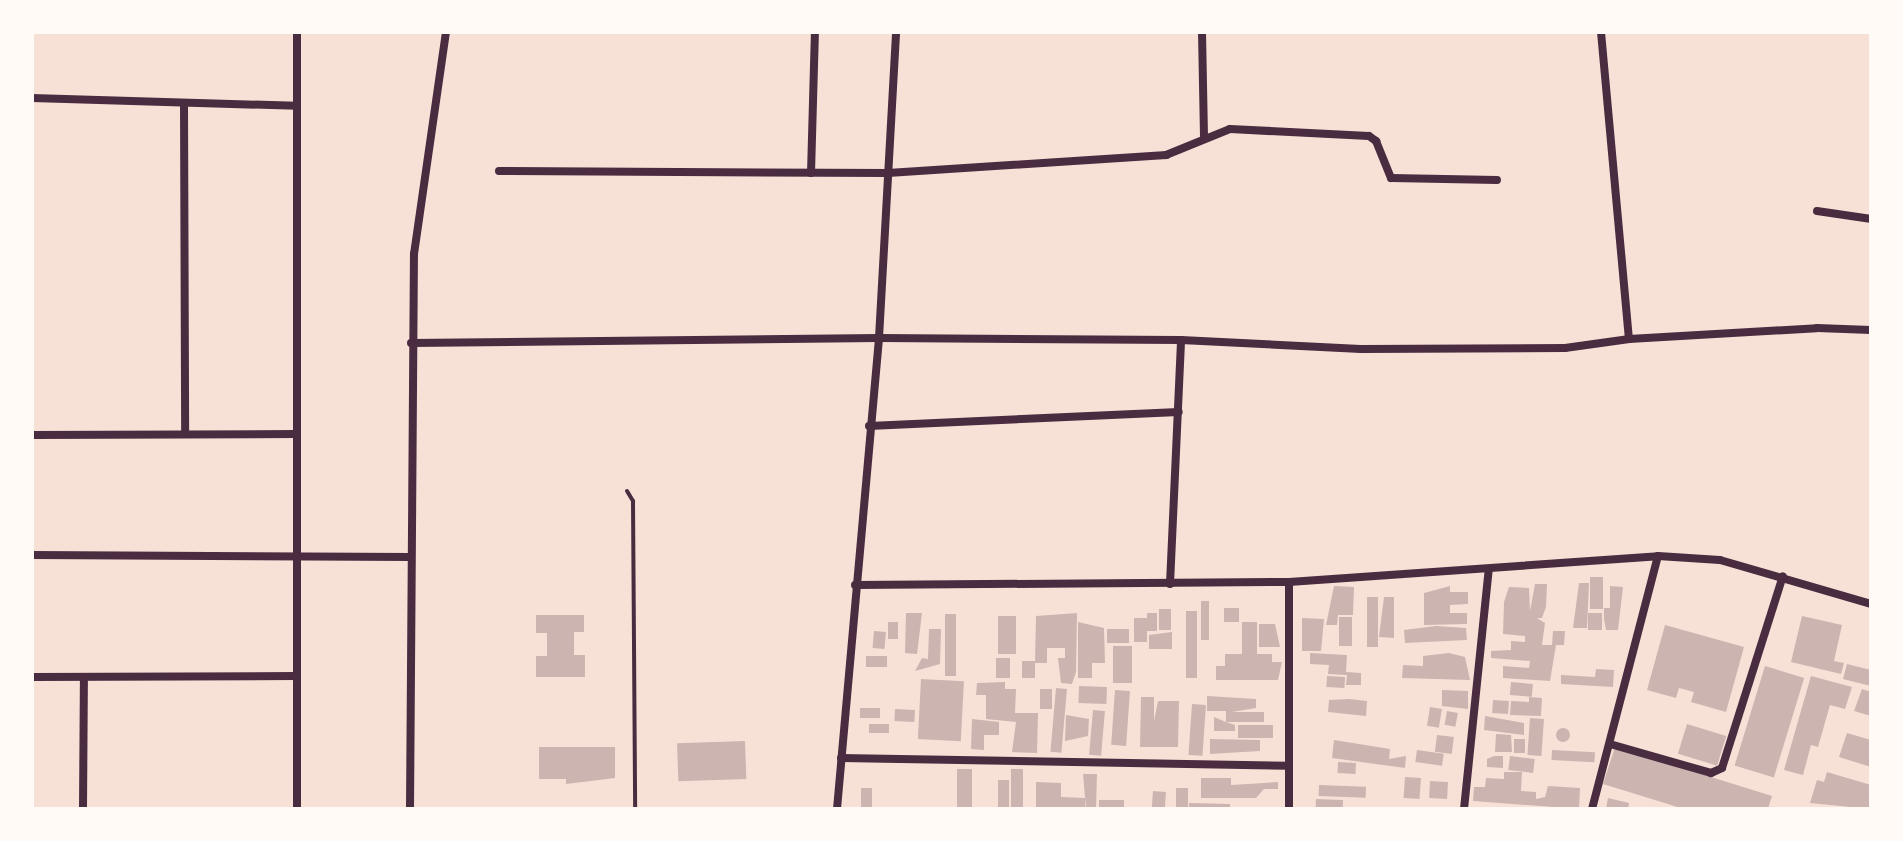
<!DOCTYPE html>
<html>
<head>
<meta charset="utf-8">
<style>
  body { margin:0 }
  #map { position:relative; width:1903px; height:841px; overflow:hidden; background:#f7e1d7; font-family:Barlow,sans-serif }
  div>[style] { position:absolute }
  .building>* { inset:0; background:#ccb4b1; transform-origin:0 0 }
  .round { border-radius:50% }
  .service>* { height:4px; margin:-2px; padding:0 2px; transform-origin:2px; border-radius:2px; background:#4a2c40 }
  .minor>* { height:8px; margin:-4px; padding:0 4px; transform-origin:4px; border-radius:4px; background:#4a2c40 }
  span { translate:-50% -50%; white-space:nowrap; text-align:center; line-height:1.15; -webkit-text-stroke:6px #fffaf5; paint-order:stroke }
  .frame { position:absolute; inset:0; border:34px solid #fffaf5; pointer-events:none }
</style>
</head>
<body>
<div id="map">
  <div class="building">
    <i style="left:1590px;top:577px;width:13px;height:32px"></i>
    <i style="clip-path:polygon(1579px 583px,1589px 583px,1587px 628px,1573px 628px)"></i>
    <i style="clip-path:polygon(1535px 584px,1547px 584px,1546px 607px,1542px 618px,1537px 618px,1545px 623px,1542px 645px,1552px 645px,1553px 631px,1565px 631px,1564px 645px,1556px 645px,1550px 681px,1503px 678px,1503px 666px,1529px 668px,1530px 661px,1491px 658px,1491px 651px,1511px 650px,1511px 641px,1525px 642px,1525px 636px,1503px 634px,1504px 602px,1509px 587px,1529px 588px,1530px 611px)"></i>
    <i style="clip-path:polygon(1334px 586px,1354px 587px,1353px 615px,1338px 615px,1337px 625px,1326px 625px)"></i>
    <i style="clip-path:polygon(1450px 586px,1450px 592px,1468px 592px,1468px 604px,1450px 605px,1450px 613px,1467px 613px,1467px 624px,1424px 625px,1424px 593px)"></i>
    <i style="clip-path:polygon(1610px 586px,1623px 587px,1618px 630px,1606px 630px,1604px 619px,1604px 608px,1610px 608px)"></i>
    <i style="left:1367px;top:597px;width:11px;height:50px"></i>
    <i style="clip-path:polygon(1384px 597px,1394px 597px,1394px 638px,1379px 637px)"></i>
    <i style="left:1201px;top:601px;width:8px;height:39px"></i>
    <i style="left:1224px;top:608px;width:15px;height:14px"></i>
    <i style="left:1159px;top:609px;width:12px;height:21px"></i>
    <i style="left:1186px;top:611px;width:11px;height:67px"></i>
    <i style="clip-path:polygon(906px 613px,922px 613px,917px 654px,905px 653px)"></i>
    <i style="clip-path:polygon(1077px 613px,1076px 672px,1072px 684px,1061px 683px,1058px 658px,1065px 658px,1065px 648px,1047px 648px,1047px 663px,1035px 663px,1036px 616px)"></i>
    <i style="clip-path:polygon(1147px 613px,1157px 613px,1157px 631px,1147px 631px,1147px 642px,1134px 642px,1134px 618px,1147px 618px)"></i>
    <i style="left:1588px;top:613px;width:14px;height:17px"></i>
    <i style="left:945px;top:614px;width:11px;height:62px"></i>
    <i style="clip-path:polygon(536px 615px,584px 615px,584px 632px,574px 632px,574px 655px,585px 655px,585px 677px,536px 677px,536px 656px,547px 656px,547px 633px,536px 633px)"></i>
    <i style="left:998px;top:616px;width:18px;height:38px"></i>
    <i style="clip-path:polygon(1802px 616px,1842px 625px,1834px 661px,1844px 663px,1841px 674px,1791px 662px)"></i>
    <i style="left:1339px;top:617px;width:13px;height:29px"></i>
    <i style="clip-path:polygon(1302px 618px,1324px 619px,1321px 651px,1302px 651px)"></i>
    <i style="left:888px;top:622px;width:10px;height:17px"></i>
    <i style="clip-path:polygon(1078px 622px,1104px 628px,1105px 663px,1092px 663px,1092px 678px,1078px 678px)"></i>
    <i style="clip-path:polygon(1242px 622px,1257px 622px,1257px 654px,1272px 654px,1272px 662px,1282px 662px,1278px 680px,1216px 680px,1216px 666px,1225px 666px,1225px 654px,1242px 654px)"></i>
    <i style="clip-path:polygon(1259px 624px,1275px 624px,1280px 647px,1259px 647px)"></i>
    <i style="clip-path:polygon(1665px 625px,1744px 647px,1726px 712px,1691px 702px,1694px 692px,1679px 688px,1676px 698px,1647px 690px)"></i>
    <i style="clip-path:polygon(1436px 626px,1466px 628px,1467px 640px,1405px 643px,1404px 630px)"></i>
    <i style="clip-path:polygon(929px 629px,941px 629px,940px 664px,915px 671px,922px 658px,928px 659px)"></i>
    <i style="left:1107px;top:629px;width:22px;height:14px"></i>
    <i style="left:874px;top:631px;width:12px;height:17px;rotate:5deg"></i>
    <i style="clip-path:polygon(1172px 632px,1172px 649px,1149px 649px,1149px 635px)"></i>
    <i style="left:1113px;top:646px;width:19px;height:37px"></i>
    <i style="clip-path:polygon(1310px 653px,1347px 655px,1346px 672px,1361px 673px,1361px 685px,1346px 685px,1347px 675px,1328px 674px,1329px 665px,1310px 664px)"></i>
    <i style="clip-path:polygon(1449px 653px,1465px 657px,1470px 680px,1402px 678px,1403px 665px,1423px 666px,1423px 656px)"></i>
    <i style="left:866px;top:656px;width:21px;height:11px"></i>
    <i style="left:996px;top:658px;width:14px;height:20px"></i>
    <i style="left:1022px;top:661px;width:13px;height:17px"></i>
    <i style="clip-path:polygon(1847px 664px,1871px 670px,1871px 686px,1843px 679px)"></i>
    <i style="left:1765px;top:666px;width:41px;height:104px;rotate:17deg"></i>
    <i style="clip-path:polygon(1596px 669px,1614px 670px,1613px 687px,1561px 684px,1561px 675px,1595px 677px)"></i>
    <i style="left:1327px;top:676px;width:18px;height:11px;rotate:3deg"></i>
    <i style="clip-path:polygon(1811px 676px,1852px 687px,1845px 709px,1830px 705px,1818px 747px,1811px 745px,1803px 775px,1784px 770px)"></i>
    <i style="left:921px;top:679px;width:43px;height:60px;rotate:3deg"></i>
    <i style="clip-path:polygon(1005px 682px,1005px 689px,1016px 689px,1015px 713px,1038px 713px,1037px 753px,1012px 752px,1016px 722px,986px 719px,986px 695px,976px 695px,977px 683px)"></i>
    <i style="left:1511px;top:682px;width:22px;height:13px;rotate:5deg"></i>
    <i style="left:1079px;top:686px;width:28px;height:17px;rotate:2deg"></i>
    <i style="left:1056px;top:688px;width:11px;height:64px;rotate:5deg"></i>
    <i style="left:1040px;top:689px;width:12px;height:20px"></i>
    <i style="clip-path:polygon(1862px 689px,1871px 692px,1871px 716px,1854px 711px)"></i>
    <i style="left:1115px;top:690px;width:15px;height:55px;rotate:4deg"></i>
    <i style="clip-path:polygon(1442px 690px,1468px 691px,1468px 709px,1442px 706px)"></i>
    <i style="clip-path:polygon(1207px 696px,1256px 699px,1256px 708px,1232px 712px,1264px 712px,1264px 722px,1226px 722px,1235px 725px,1235px 731px,1214px 731px,1214px 717px,1226px 722px,1226px 711px,1207px 711px)"></i>
    <i style="clip-path:polygon(1141px 697px,1154px 697px,1154px 721px,1158px 701px,1179px 701px,1178px 747px,1140px 747px)"></i>
    <i style="clip-path:polygon(1529px 697px,1542px 698px,1541px 716px,1510px 715px,1511px 701px,1529px 702px)"></i>
    <i style="clip-path:polygon(1349px 699px,1367px 701px,1366px 716px,1328px 712px,1329px 700px)"></i>
    <i style="left:1493px;top:700px;width:16px;height:13px;rotate:4deg"></i>
    <i style="left:1192px;top:704px;width:14px;height:51px;rotate:4deg"></i>
    <i style="left:1430px;top:707px;width:12px;height:19px;rotate:9deg"></i>
    <i style="left:860px;top:708px;width:20px;height:10px"></i>
    <i style="left:895px;top:709px;width:20px;height:12px;rotate:3deg"></i>
    <i style="left:1093px;top:710px;width:12px;height:45px;rotate:5deg"></i>
    <i style="left:1447px;top:711px;width:11px;height:14px;rotate:10deg"></i>
    <i style="clip-path:polygon(1066px 715px,1089px 719px,1088px 736px,1065px 741px)"></i>
    <i style="clip-path:polygon(1485px 716px,1524px 723px,1524px 735px,1484px 730px)"></i>
    <i style="left:1530px;top:718px;width:14px;height:37px;rotate:4deg"></i>
    <i style="clip-path:polygon(972px 719px,999px 722px,999px 735px,984px 735px,984px 750px,971px 749px)"></i>
    <i style="left:869px;top:724px;width:20px;height:9px"></i>
    <i style="left:1687px;top:724px;width:41px;height:31px;rotate:17deg"></i>
    <i style="left:1238px;top:725px;width:35px;height:13px"></i>
    <i class="round" style="left:1556px;top:728px;width:14px;height:14px"></i>
    <i style="clip-path:polygon(1847px 733px,1871px 740px,1871px 767px,1839px 757px)"></i>
    <i style="clip-path:polygon(1496px 734px,1511px 735px,1512px 752px,1495px 752px)"></i>
    <i style="left:1437px;top:735px;width:17px;height:17px;rotate:7deg"></i>
    <i style="clip-path:polygon(1210px 739px,1260px 740px,1260px 751px,1210px 754px)"></i>
    <i style="left:1514px;top:739px;width:11px;height:14px"></i>
    <i style="clip-path:polygon(1334px 740px,1390px 749px,1389px 759px,1406px 756px,1405px 768px,1332px 758px)"></i>
    <i style="left:745px;top:741px;width:38px;height:68px;rotate:88deg"></i>
    <i style="clip-path:polygon(539px 747px,615px 747px,615px 778px,566px 784px,566px 779px,539px 779px)"></i>
    <i style="clip-path:polygon(1615px 747px,1772px 796px,1768px 809px,1684px 809px,1603px 784px)"></i>
    <i style="left:1417px;top:750px;width:27px;height:12px;rotate:8deg"></i>
    <i style="left:1552px;top:750px;width:43px;height:10px;rotate:3deg"></i>
    <i style="clip-path:polygon(1494px 756px,1503px 756px,1503px 768px,1487px 767px,1487px 759px)"></i>
    <i style="left:1510px;top:756px;width:25px;height:14px;rotate:7deg"></i>
    <i style="left:1338px;top:762px;width:18px;height:11px;rotate:3deg"></i>
    <i style="left:957px;top:769px;width:15px;height:40px"></i>
    <i style="left:1011px;top:769px;width:12px;height:40px"></i>
    <i style="clip-path:polygon(1504px 772px,1522px 772px,1521px 791px,1536px 792px,1536px 799px,1545px 797px,1548px 786px,1580px 788px,1579px 809px,1473px 801px,1474px 787px,1485px 787px,1486px 778px,1504px 779px)"></i>
    <i style="clip-path:polygon(1827px 772px,1871px 785px,1871px 809px,1810px 803px,1817px 780px,1824px 782px)"></i>
    <i style="clip-path:polygon(1083px 774px,1097px 774px,1096px 809px,1086px 809px)"></i>
    <i style="left:1405px;top:777px;width:16px;height:21px;rotate:4deg"></i>
    <i style="clip-path:polygon(1201px 778px,1231px 778px,1231px 785px,1278px 782px,1278px 789px,1264px 789px,1256px 798px,1201px 798px)"></i>
    <i style="left:998px;top:780px;width:11px;height:29px"></i>
    <i style="left:1430px;top:781px;width:18px;height:17px;rotate:3deg"></i>
    <i style="clip-path:polygon(1036px 782px,1061px 783px,1061px 797px,1085px 798px,1085px 809px,1036px 809px)"></i>
    <i style="left:1319px;top:785px;width:47px;height:11px;rotate:2deg"></i>
    <i style="left:861px;top:788px;width:11px;height:19px"></i>
    <i style="left:1176px;top:788px;width:12px;height:21px"></i>
    <i style="left:1153px;top:791px;width:13px;height:18px;rotate:4deg"></i>
    <i style="clip-path:polygon(1608px 798px,1629px 803px,1628px 809px,1606px 809px)"></i>
    <i style="left:1316px;top:799px;width:27px;height:10px;rotate:2deg"></i>
    <i style="left:1099px;top:800px;width:25px;height:9px"></i>
    <i style="clip-path:polygon(1189px 803px,1230px 804px,1230px 809px,1189px 809px)"></i>
  </div>
  <div class="service">
    <i style="left:627px;top:491px;width:12px;rotate:59deg"></i>
    <i style="left:633px;top:501px;width:308px;rotate:89.6deg"></i>
  </div>
  <div class="minor">
    <i style="left:1202px;top:32px;width:104px;rotate:88.9deg"></i>
    <i style="left:1601px;top:32px;width:308px;rotate:84.8deg"></i>
    <i style="left:32px;top:98px;width:265px;rotate:1.7deg"></i>
    <i style="left:184px;top:103px;width:331px;rotate:89.8deg"></i>
    <i style="left:499px;top:171px;width:389px;rotate:0.3deg"></i>
    <i style="left:888px;top:173px;width:279px;rotate:-3.7deg"></i>
    <i style="left:1166px;top:155px;width:69px;rotate:-22.1deg"></i>
    <i style="left:1230px;top:129px;width:139px;rotate:2.9deg"></i>
    <i style="left:1369px;top:136px;width:9px;rotate:36deg"></i>
    <i style="left:1376px;top:141px;width:40px;rotate:68deg"></i>
    <i style="left:1391px;top:178px;width:106px;rotate:1.1deg"></i>
    <i style="left:811px;top:173px;width:141px;rotate:-88.4deg"></i>
    <i style="left:1817px;top:211px;width:55px;rotate:8.4deg"></i>
    <i style="left:411px;top:343px;width:468px;rotate:-0.6deg"></i>
    <i style="left:879px;top:338px;width:302px;rotate:0.4deg"></i>
    <i style="left:1181px;top:340px;width:180px;rotate:2.9deg"></i>
    <i style="left:1361px;top:349px;width:204px;rotate:-0.3deg"></i>
    <i style="left:1565px;top:348px;width:65px;rotate:-8deg"></i>
    <i style="left:1629px;top:339px;width:188px;rotate:-3.3deg"></i>
    <i style="left:1817px;top:328px;width:54px;rotate:2.1deg"></i>
    <i style="left:869px;top:426px;width:310px;rotate:-2.6deg"></i>
    <i style="left:32px;top:435px;width:265px;rotate:-0.2deg"></i>
    <i style="left:32px;top:555px;width:379px;rotate:0.3deg"></i>
    <i style="left:1170px;top:584px;width:244px;rotate:-87.4deg"></i>
    <i style="left:855px;top:585px;width:434px;rotate:-0.4deg"></i>
    <i style="left:1289px;top:582px;width:370px;rotate:-4deg"></i>
    <i style="left:1658px;top:556px;width:62px;rotate:3.7deg"></i>
    <i style="left:1720px;top:560px;width:157px;rotate:16.2deg"></i>
    <i style="left:32px;top:677px;width:265px;rotate:-0.2deg"></i>
    <i style="left:1610px;top:744px;width:105px;rotate:16deg"></i>
    <i style="left:1711px;top:773px;width:12px;rotate:-24deg"></i>
    <i style="left:1722px;top:768px;width:201px;rotate:-72.4deg"></i>
    <i style="left:841px;top:758px;width:447px;rotate:1deg"></i>
    <i style="left:83px;top:809px;width:132px;rotate:-89.6deg"></i>
    <i style="left:297px;top:809px;width:777px;rotate:-90deg"></i>
    <i style="left:410px;top:809px;width:555px;rotate:-89.59deg"></i>
    <i style="left:414px;top:254px;width:224px;rotate:-81.8deg"></i>
    <i style="left:837px;top:809px;width:473px;rotate:-84.9deg"></i>
    <i style="left:879px;top:338px;width:306px;rotate:-86.8deg"></i>
    <i style="left:1289px;top:809px;width:227px;rotate:-90deg"></i>
    <i style="left:1464px;top:809px;width:241px;rotate:-84.1deg"></i>
    <i style="left:1592px;top:809px;width:261px;rotate:-75.4deg"></i>
  </div>
  <div class="frame"></div>
</div>
</body>
</html>
